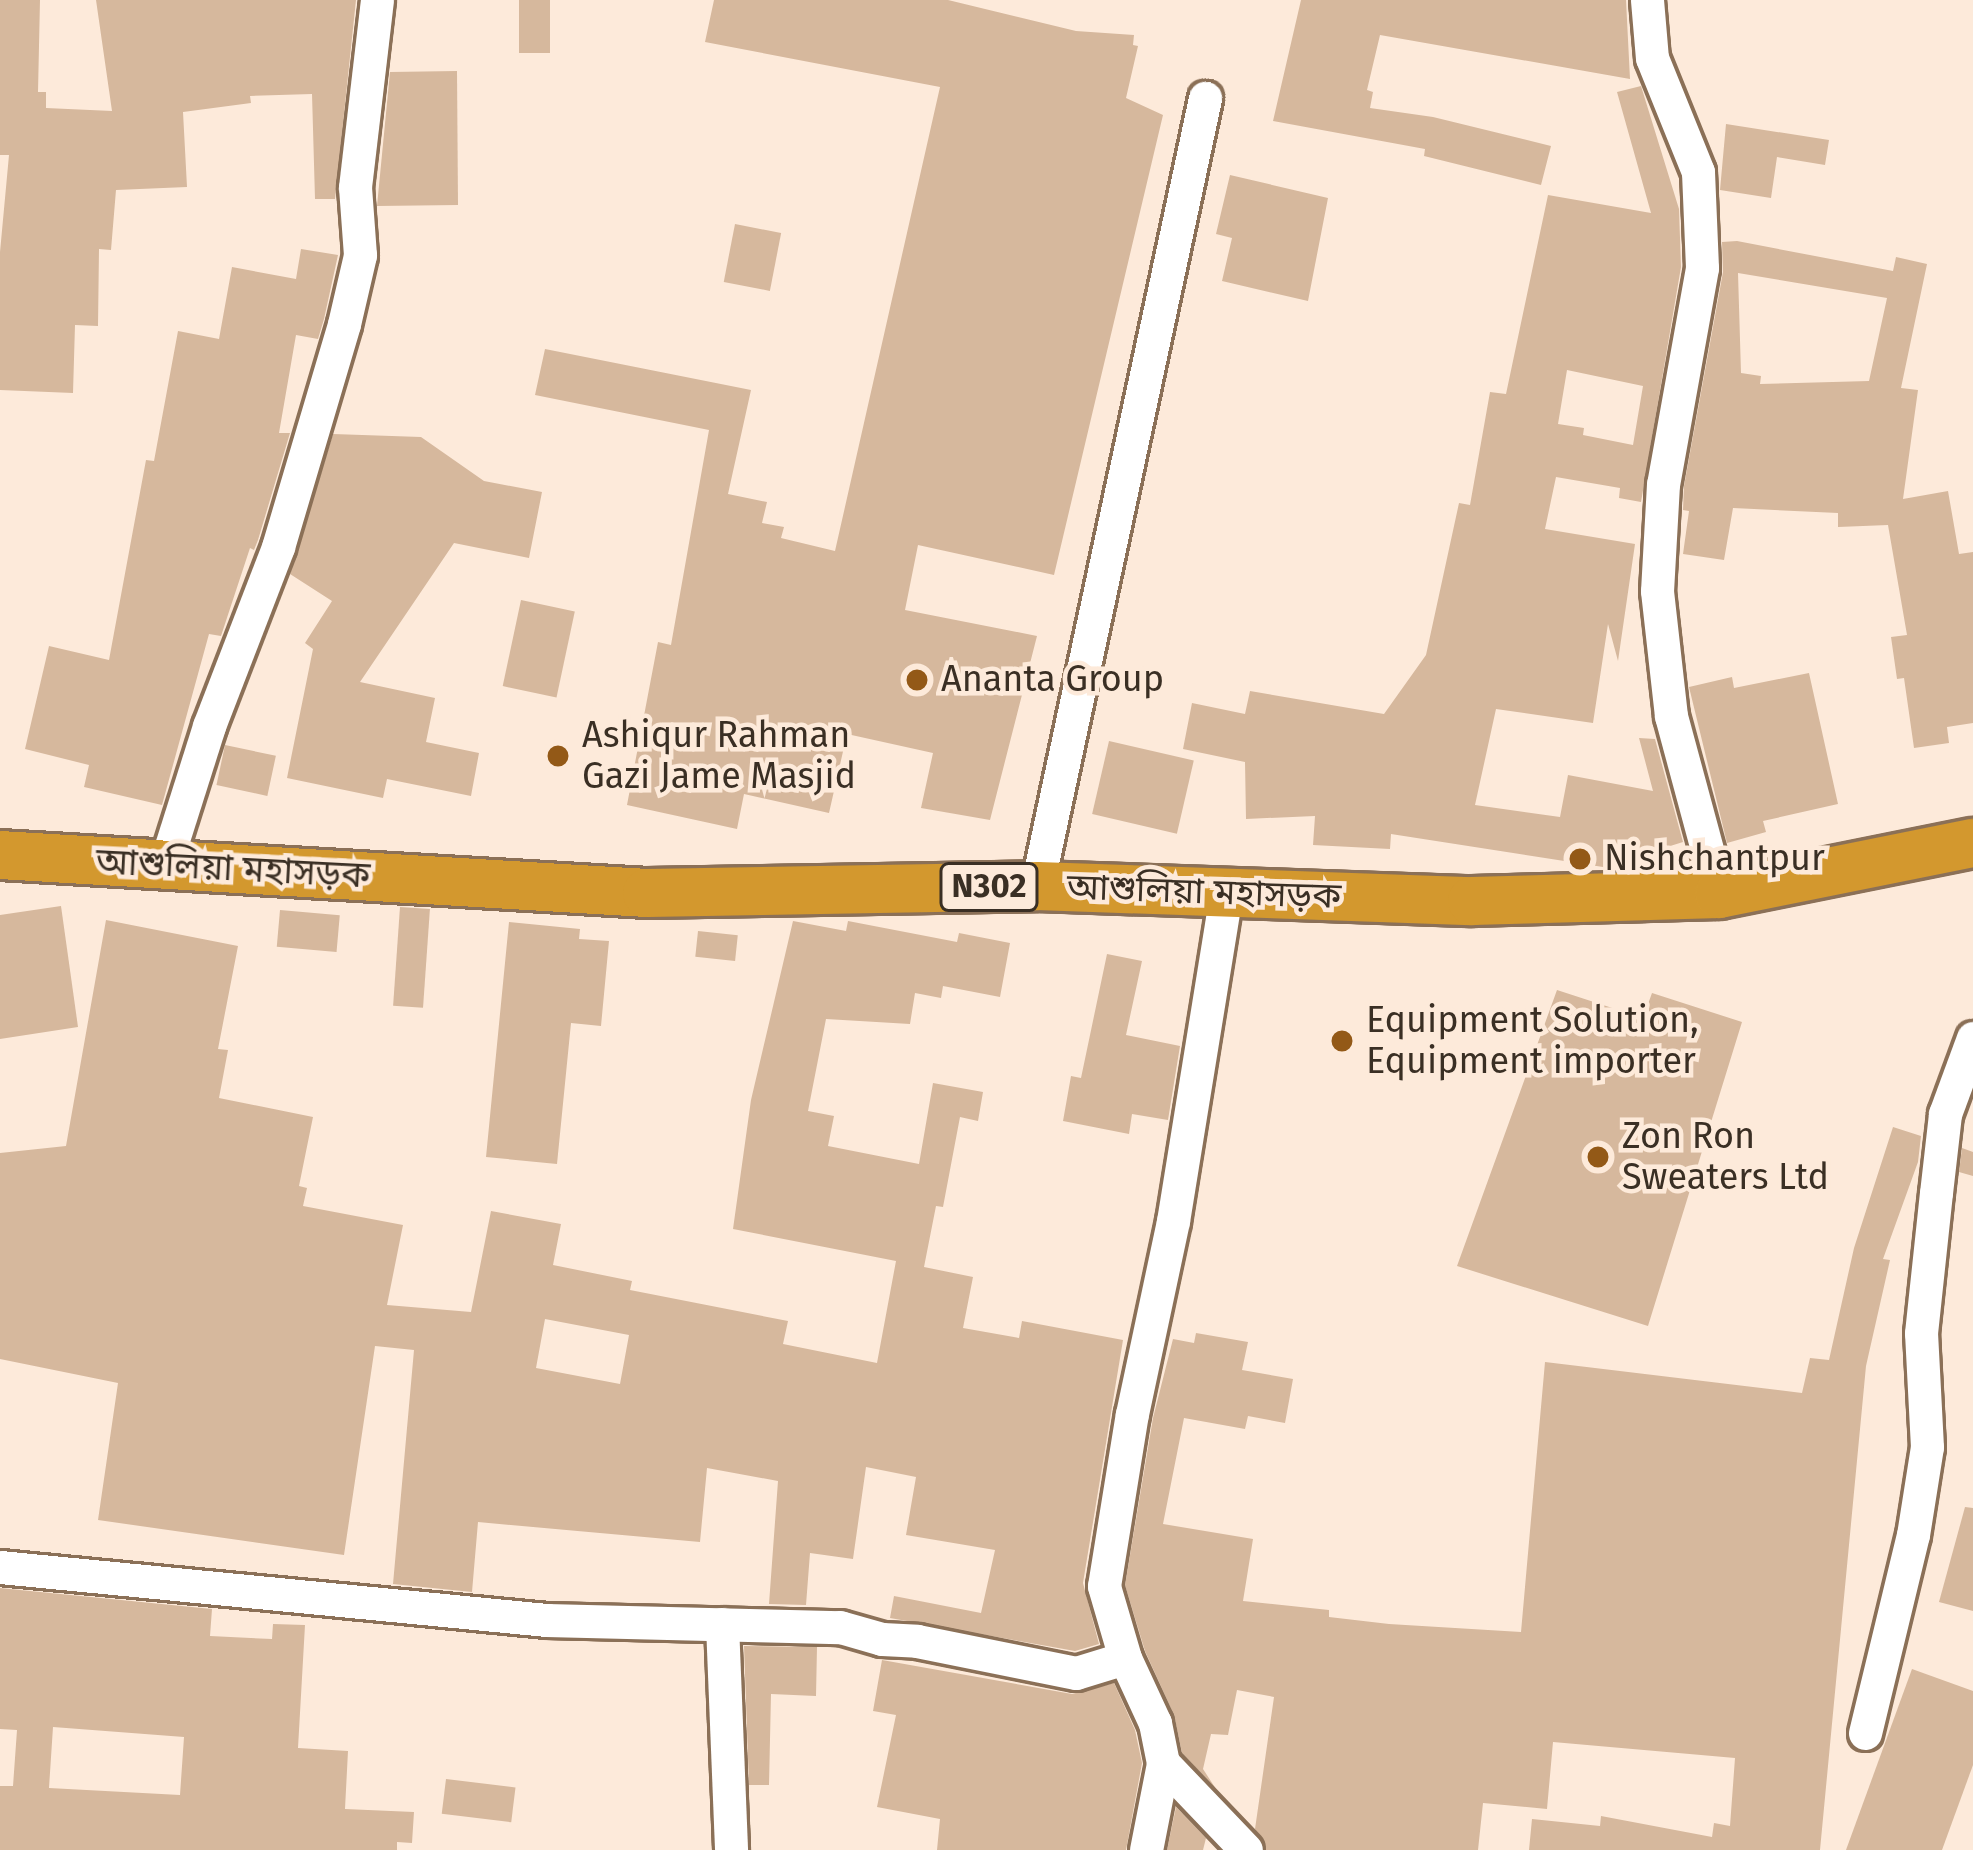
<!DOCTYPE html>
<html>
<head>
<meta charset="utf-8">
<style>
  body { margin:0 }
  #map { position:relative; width:1973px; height:1850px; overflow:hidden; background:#fdeada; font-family:"Fira Sans","Noto Sans Bengali",sans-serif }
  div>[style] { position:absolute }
  .building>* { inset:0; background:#d6b89d; transform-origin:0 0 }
  .roads { filter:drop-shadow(3px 0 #8b7057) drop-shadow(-3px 0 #8b7057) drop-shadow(0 3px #8b7057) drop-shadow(0 -3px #8b7057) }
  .minor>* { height:33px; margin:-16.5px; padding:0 16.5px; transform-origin:16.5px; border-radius:16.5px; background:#fff }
  .highway>* { height:48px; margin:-24px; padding:0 24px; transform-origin:24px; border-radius:24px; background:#d3982e }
  .dots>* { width:33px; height:33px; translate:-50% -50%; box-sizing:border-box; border:6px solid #fdeada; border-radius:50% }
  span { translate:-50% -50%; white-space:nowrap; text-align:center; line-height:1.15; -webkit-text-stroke:9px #fdeada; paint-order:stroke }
  .shield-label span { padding:3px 9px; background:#fdeada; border:3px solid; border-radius:9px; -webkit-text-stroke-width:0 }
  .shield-label { font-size:33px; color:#3a2f24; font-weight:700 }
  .poi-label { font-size:36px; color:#3a2f24 }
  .left { translate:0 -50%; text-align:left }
  .street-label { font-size:36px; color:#3a2f24 }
</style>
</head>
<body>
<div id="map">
  <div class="building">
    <i style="clip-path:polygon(0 0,40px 0,38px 92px,46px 92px,46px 108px,112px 111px,96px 0,356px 0,335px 199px,315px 199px,312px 94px,250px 96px,251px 103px,183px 112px,187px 187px,116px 190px,111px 250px,99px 249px,98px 326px,75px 325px,73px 393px,0 390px,0 252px,9px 155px,0 155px)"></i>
    <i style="left:519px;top:0;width:31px;height:53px"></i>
    <i style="clip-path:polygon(714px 0,948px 0,1076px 31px,1134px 35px,1133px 45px,1138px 46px,1126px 98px,1163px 115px,1054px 575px,918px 545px,905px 610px,1037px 636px,990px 820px,921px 808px,933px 753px,847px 734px,829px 813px,744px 794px,737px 829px,627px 805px,658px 642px,671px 645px,709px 430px,535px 395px,545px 349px,751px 390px,728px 494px,767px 502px,762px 523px,784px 527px,781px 538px,835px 551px,940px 87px,705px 42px)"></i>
    <i style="clip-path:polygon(1301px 0,1626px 0,1630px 79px,1380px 35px,1367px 90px,1373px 92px,1370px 108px,1433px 117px,1551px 146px,1541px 185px,1424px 156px,1425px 149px,1273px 121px)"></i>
    <i style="clip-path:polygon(457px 71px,458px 205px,377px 206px,390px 72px)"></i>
    <i style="clip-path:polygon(evenodd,1641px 86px,1679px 209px,1681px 267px,1641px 502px,1619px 498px,1620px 488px,1556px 477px,1545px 529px,1635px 544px,1618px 661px,1608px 624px,1593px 723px,1496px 709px,1475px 805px,1560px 817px,1568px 775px,1653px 791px,1639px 738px,1655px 739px,1683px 842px,1603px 867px,1391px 834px,1390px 849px,1313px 845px,1315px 816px,1246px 819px,1245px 762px,1183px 749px,1192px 703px,1245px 714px,1250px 691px,1384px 714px,1426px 655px,1459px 503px,1470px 505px,1490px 392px,1506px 394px,1548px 195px,1651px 213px,1617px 92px,1641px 86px,1567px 370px,1643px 386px,1633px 445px,1583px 435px,1584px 428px,1558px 424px,1567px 370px)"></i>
    <i style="clip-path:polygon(1726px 124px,1829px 140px,1825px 165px,1777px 157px,1771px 198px,1720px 190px)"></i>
    <i style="clip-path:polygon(1230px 175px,1328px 198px,1308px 301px,1222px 281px,1232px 238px,1216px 234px)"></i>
    <i style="left:735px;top:224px;width:47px;height:59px;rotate:11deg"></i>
    <i style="clip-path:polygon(evenodd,1737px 241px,1893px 271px,1896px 257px,1927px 264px,1901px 388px,1918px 390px,1903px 499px,1948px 491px,1959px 554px,1973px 552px,1973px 723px,1947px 727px,1949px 743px,1914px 748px,1904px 678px,1897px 679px,1891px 637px,1907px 635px,1888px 525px,1838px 527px,1838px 513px,1733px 508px,1724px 560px,1683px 554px,1689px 511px,1683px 510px,1684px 486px,1723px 272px,1722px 242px,1737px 241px,1738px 273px,1887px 298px,1869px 381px,1760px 384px,1761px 376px,1741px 373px,1738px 273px)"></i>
    <i style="clip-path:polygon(301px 249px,338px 255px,324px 319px,318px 339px,296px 335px,279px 433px,290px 433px,258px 540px,254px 550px,250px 548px,221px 636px,209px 634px,162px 805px,84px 787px,89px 765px,25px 749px,49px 646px,109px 660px,146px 460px,154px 461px,178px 331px,219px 339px,232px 267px,296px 279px)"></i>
    <i style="clip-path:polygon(333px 434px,421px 437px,484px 481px,542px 492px,529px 558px,454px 543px,360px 682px,435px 698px,426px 742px,479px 753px,471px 796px,387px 779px,383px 798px,287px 778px,313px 649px,305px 643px,332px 601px,290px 574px)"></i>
    <i style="left:521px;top:600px;width:55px;height:88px;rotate:12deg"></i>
    <i style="clip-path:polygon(1809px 673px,1838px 804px,1763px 821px,1766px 832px,1727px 843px,1689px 687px,1732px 677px,1734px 688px)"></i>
    <i style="left:1109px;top:741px;width:87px;height:75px;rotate:13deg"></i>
    <i style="left:225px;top:745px;width:52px;height:41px;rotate:12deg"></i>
    <i style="clip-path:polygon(61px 906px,78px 1027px,0 1039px,0 915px)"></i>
    <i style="left:400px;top:907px;width:30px;height:99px;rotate:4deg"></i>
    <i style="left:280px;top:910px;width:60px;height:37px;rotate:5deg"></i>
    <i style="clip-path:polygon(evenodd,106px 920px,238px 946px,218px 1049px,228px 1050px,219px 1098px,313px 1117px,299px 1186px,307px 1188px,303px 1206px,403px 1225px,387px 1305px,471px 1312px,491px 1211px,561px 1224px,553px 1265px,632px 1281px,630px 1290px,788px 1321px,783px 1344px,877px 1363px,896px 1261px,733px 1229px,751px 1100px,793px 921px,846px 931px,848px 921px,957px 942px,959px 933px,1010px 943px,1000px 997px,943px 986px,941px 998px,915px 993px,910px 1024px,826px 1019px,808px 1111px,834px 1116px,828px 1146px,919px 1164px,933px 1083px,983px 1092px,978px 1121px,960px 1117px,943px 1207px,936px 1206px,924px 1267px,973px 1277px,963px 1328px,1019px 1338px,1022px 1321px,1123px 1340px,1083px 1583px,1099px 1644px,1075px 1651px,890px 1618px,894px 1596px,981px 1613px,995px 1550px,906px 1535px,916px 1477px,866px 1467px,853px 1559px,810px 1553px,806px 1605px,769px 1604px,778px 1481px,707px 1468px,700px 1542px,478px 1522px,472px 1592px,393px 1584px,414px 1350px,375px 1346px,344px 1555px,98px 1520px,118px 1383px,0 1359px,0 1153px,66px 1146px,106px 920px,545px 1319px,629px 1335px,620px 1384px,536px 1368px,545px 1319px)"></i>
    <i style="clip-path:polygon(509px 922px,580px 929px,579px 939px,609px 941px,601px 1026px,571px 1023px,557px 1164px,486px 1157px)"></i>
    <i style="left:698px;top:931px;width:40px;height:26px;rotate:6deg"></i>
    <i style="clip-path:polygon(1107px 954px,1142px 961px,1126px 1035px,1180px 1046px,1168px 1120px,1132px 1114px,1129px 1134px,1063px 1121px,1071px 1076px,1081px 1078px)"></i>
    <i style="clip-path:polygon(1557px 990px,1643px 1018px,1652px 993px,1742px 1022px,1648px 1326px,1457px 1266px)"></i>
    <i style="clip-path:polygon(1893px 1127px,1921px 1136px,1918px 1162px,1883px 1259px,1890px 1260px,1866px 1366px,1820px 1850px,1529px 1850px,1532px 1819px,1600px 1826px,1601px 1816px,1712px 1837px,1714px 1823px,1730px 1826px,1735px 1758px,1553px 1742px,1547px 1809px,1483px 1803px,1478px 1850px,1266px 1850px,1255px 1829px,1274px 1697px,1237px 1690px,1228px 1735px,1211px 1734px,1203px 1769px,1216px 1789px,1182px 1753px,1174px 1715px,1145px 1651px,1125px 1585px,1153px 1418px,1173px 1339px,1194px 1343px,1196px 1333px,1248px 1342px,1242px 1370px,1293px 1379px,1285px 1423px,1248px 1416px,1245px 1429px,1184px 1418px,1163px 1524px,1253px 1539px,1243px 1601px,1329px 1610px,1329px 1617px,1389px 1624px,1521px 1632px,1545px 1362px,1802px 1393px,1810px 1358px,1829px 1360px,1854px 1248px)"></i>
    <i style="clip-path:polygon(1962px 1148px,1973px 1152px,1973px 1176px,1959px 1172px)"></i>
    <i style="clip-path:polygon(1965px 1507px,1973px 1508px,1973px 1611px,1939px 1602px)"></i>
    <i style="clip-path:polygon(evenodd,0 1588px,212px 1609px,210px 1636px,272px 1639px,273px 1624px,305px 1625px,298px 1748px,348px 1751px,345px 1809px,414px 1812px,412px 1843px,397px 1842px,397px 1850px,0 1850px,0 1786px,13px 1786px,17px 1730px,0 1729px,0 1588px,53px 1727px,184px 1737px,180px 1795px,49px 1788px,53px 1727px)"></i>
    <i style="clip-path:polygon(744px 1646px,817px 1647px,816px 1696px,771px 1694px,769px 1785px,749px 1785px)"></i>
    <i style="clip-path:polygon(882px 1660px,1072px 1694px,1114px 1683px,1135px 1730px,1142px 1763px,1126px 1850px,937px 1850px,940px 1819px,877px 1807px,896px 1715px,873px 1711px)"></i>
    <i style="clip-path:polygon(1912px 1669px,1973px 1691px,1973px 1765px,1942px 1850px,1846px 1850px)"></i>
    <i style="left:446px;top:1779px;width:70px;height:35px;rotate:7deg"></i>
    <i style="clip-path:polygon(1176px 1807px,1206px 1838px,1203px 1850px,1167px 1850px)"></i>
  </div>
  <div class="roads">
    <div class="minor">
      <i style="left:1647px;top:0;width:58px;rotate:85.1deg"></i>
      <i style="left:1652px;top:58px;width:123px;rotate:68deg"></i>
      <i style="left:1698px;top:172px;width:96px;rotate:87.6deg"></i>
      <i style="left:1702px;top:268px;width:219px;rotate:100.2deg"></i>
      <i style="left:1663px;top:484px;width:107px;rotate:93.2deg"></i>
      <i style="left:1657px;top:591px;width:126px;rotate:83.6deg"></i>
      <i style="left:1671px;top:716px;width:184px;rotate:74.9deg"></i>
      <i style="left:165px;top:865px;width:146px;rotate:-72.4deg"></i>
      <i style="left:209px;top:726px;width:192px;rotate:-68.9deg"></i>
      <i style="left:278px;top:547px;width:233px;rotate:-73.5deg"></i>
      <i style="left:344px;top:324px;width:71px;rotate:-76.9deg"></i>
      <i style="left:360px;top:255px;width:68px;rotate:-94.2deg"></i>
      <i style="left:355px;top:187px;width:188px;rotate:-83.3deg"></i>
      <i style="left:1037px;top:886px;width:806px;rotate:-77.96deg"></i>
      <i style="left:0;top:1567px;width:549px;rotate:5.54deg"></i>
      <i style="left:546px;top:1620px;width:294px;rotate:1.4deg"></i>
      <i style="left:840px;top:1627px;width:44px;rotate:15.9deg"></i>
      <i style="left:882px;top:1639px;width:35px;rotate:3deg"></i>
      <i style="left:917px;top:1641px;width:162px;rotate:11.4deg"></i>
      <i style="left:1076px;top:1673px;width:51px;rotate:-17deg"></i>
      <i style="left:722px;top:1624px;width:226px;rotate:87.7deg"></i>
      <i style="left:1865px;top:1733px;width:204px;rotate:-76.4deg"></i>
      <i style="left:1913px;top:1535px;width:89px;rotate:-81deg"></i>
      <i style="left:1927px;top:1447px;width:114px;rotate:-93deg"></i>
      <i style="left:1921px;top:1333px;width:141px;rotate:-83.9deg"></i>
      <i style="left:1936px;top:1193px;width:80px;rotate:-83.5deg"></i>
      <i style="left:1945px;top:1114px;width:81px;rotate:-69.8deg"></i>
      <i style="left:1163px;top:1763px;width:120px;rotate:46.3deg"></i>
      <i style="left:1146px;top:1850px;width:89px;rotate:-78.9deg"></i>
      <i style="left:1163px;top:1763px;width:41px;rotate:-101.3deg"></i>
      <i style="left:1155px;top:1723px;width:72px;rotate:-114.8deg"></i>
      <i style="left:1125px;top:1658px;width:75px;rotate:-106.3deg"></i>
      <i style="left:1104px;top:1586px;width:174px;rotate:-80.8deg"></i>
      <i style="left:1132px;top:1414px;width:197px;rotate:-78deg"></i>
      <i style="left:1173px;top:1221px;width:333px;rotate:-80.8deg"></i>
    </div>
    <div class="highway">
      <i style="left:0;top:855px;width:648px;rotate:3.36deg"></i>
      <i style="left:647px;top:893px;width:390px;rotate:-1deg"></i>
      <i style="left:1037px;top:886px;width:435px;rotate:2deg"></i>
      <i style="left:1472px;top:901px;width:247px;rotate:-1.6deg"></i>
      <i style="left:1719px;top:894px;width:259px;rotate:-11.4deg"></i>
    </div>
  </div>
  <div class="dots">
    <i style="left:917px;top:680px;background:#935917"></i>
    <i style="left:558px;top:756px;background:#935917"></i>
    <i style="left:1580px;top:859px;background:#935917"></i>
    <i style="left:1342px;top:1041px;background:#935917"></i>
    <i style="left:1598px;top:1157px;background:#935917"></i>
  </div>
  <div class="shield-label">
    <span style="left:989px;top:887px">N302</span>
  </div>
  <div class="poi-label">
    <span class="left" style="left:941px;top:680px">Ananta Group</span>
    <span class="left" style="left:582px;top:756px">Ashiqur Rahman<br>Gazi Jame Masjid</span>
    <span class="left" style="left:1604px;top:859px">Nishchantpur</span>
    <span class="left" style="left:1366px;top:1041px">Equipment Solution,<br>Equipment importer</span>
    <span class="left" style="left:1622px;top:1157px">Zon Ron<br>Sweaters Ltd</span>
  </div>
  <div class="street-label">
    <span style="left:233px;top:869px;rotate:3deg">আশুলিয়া মহাসড়ক</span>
    <span style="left:1204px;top:892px;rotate:2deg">আশুলিয়া মহাসড়ক</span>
  </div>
</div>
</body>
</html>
